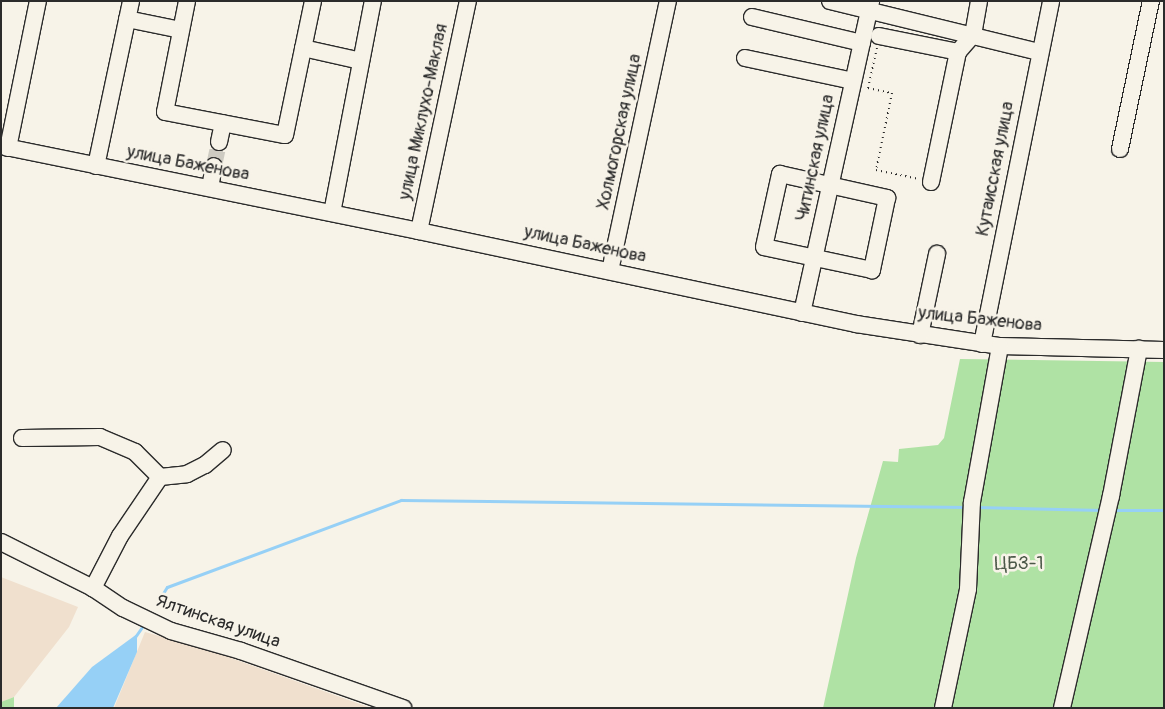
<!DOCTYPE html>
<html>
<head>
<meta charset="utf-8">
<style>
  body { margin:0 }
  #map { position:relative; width:1165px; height:709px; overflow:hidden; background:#f7f3e8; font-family:Pangolin,sans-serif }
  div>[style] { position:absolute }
  .built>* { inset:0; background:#f0e0ce }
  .green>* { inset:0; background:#afe2a4 }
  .water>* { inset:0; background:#96d0f6 }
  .stream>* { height:3px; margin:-1.5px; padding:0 1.5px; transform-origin:1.5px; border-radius:1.5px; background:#96d0f6 }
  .minor-tunnel>* { height:16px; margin-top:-8px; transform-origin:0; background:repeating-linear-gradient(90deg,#cecbc2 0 16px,transparent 0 24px) }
  .path>* { height:2px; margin-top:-1px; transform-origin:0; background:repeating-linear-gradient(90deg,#2b2b2b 0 1px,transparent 0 5px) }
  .roads { filter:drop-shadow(1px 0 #2b2b2b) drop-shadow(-1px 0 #2b2b2b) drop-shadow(0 1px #2b2b2b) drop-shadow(0 -1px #2b2b2b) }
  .minor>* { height:16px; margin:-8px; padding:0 8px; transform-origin:8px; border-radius:8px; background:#f7f3e8 }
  span { translate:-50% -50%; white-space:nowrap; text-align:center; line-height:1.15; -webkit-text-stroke:5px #f7f3e8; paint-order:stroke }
  .street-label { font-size:18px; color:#2b2b2b }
  .park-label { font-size:18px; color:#4c5949 }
  .frame { position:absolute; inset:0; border:2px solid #2b2b2b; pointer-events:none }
</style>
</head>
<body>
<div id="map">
  <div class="built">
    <i style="clip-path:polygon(1px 577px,78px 607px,69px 627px,14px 697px,1px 702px)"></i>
    <i style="clip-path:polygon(145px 632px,206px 649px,371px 708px,114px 708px)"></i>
  </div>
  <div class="green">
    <i style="clip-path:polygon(960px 359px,1164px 362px,1164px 708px,823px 708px,856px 558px,883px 461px,898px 462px,899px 449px,938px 445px,944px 438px)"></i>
    <i style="clip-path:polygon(14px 697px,14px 708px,1px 708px,1px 702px)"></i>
  </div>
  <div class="water">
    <i style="clip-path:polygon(137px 634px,137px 652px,113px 708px,56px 708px,92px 667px)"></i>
  </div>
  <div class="stream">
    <i style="left:976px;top:507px;width:126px;rotate:1.4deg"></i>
    <i style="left:1114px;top:510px;width:50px"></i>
    <i style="left:156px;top:605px;width:21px;rotate:-59deg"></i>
    <i style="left:167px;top:587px;width:250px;rotate:-20.4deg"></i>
    <i style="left:401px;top:500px;width:566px;rotate:0.71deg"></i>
    <i style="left:135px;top:637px;width:16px;rotate:-55deg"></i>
  </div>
  <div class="minor-tunnel">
    <i style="left:214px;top:166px;width:25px;rotate:-78deg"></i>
  </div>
  <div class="path">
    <i style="left:877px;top:48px;width:41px;rotate:102.7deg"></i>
    <i style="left:868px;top:88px;width:25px;rotate:12deg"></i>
    <i style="left:892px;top:93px;width:79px;rotate:101.7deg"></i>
    <i style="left:876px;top:170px;width:44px;rotate:11.8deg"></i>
  </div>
  <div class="roads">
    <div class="minor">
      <i style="left:187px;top:1px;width:113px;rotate:101.2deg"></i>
      <i style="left:165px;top:112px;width:122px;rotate:10.9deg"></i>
      <i style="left:285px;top:135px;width:137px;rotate:-78.2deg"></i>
      <i style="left:830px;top:1px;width:216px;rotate:13.7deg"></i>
      <i style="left:752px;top:17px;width:113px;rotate:13.3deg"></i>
      <i style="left:127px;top:19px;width:55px;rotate:11.5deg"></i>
      <i style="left:879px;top:36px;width:81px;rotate:11.4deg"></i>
      <i style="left:303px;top:48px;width:59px;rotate:12.6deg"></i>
      <i style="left:745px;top:58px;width:110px;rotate:12deg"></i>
      <i style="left:219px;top:142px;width:19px;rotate:-78deg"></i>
      <i style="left:1px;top:146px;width:427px;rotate:11.5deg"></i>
      <i style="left:419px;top:231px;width:447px;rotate:12deg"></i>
      <i style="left:856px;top:324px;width:146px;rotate:8.7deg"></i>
      <i style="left:1000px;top:346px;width:164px;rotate:1.4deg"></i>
      <i style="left:8px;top:148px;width:150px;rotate:-78.5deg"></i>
      <i style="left:1120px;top:149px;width:151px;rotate:-78.2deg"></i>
      <i style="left:96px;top:166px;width:169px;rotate:-78deg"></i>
      <i style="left:780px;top:174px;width:110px;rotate:12.6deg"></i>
      <i style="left:887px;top:198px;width:74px;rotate:101.8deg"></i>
      <i style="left:872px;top:270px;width:110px;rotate:-168deg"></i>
      <i style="left:764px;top:247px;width:75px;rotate:-77.6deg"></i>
      <i style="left:931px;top:182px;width:133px;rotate:-78.3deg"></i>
      <i style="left:958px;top:52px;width:23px;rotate:-49deg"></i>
      <i style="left:973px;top:35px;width:35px;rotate:-80deg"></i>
      <i style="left:210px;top:188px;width:22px;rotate:-80deg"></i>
      <i style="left:332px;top:213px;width:216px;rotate:-79.1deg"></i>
      <i style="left:419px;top:231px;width:235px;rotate:-78deg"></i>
      <i style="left:610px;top:271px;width:276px;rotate:-77.9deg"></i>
      <i style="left:802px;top:313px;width:320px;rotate:-77.5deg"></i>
      <i style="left:920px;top:335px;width:83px;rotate:-78.1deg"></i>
      <i style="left:982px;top:344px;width:350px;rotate:-78.6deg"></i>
      <i style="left:22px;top:438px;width:78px;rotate:-0.7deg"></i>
      <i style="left:100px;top:437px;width:38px;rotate:23deg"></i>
      <i style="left:135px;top:452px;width:35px;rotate:45deg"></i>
      <i style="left:160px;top:477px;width:71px;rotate:124.1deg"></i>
      <i style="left:120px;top:536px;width:59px;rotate:117.4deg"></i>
      <i style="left:160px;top:477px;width:27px;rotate:-6deg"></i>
      <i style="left:187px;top:474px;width:20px;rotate:-27deg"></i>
      <i style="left:205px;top:465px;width:23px;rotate:-40deg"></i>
      <i style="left:1px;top:542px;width:103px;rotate:26.6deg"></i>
      <i style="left:93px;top:588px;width:36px;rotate:34deg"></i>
      <i style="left:123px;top:608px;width:53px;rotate:25.6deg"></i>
      <i style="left:171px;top:631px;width:73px;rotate:15.9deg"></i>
      <i style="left:241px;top:651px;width:172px;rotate:19.4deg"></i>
      <i style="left:943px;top:708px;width:122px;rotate:-78.1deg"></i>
      <i style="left:968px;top:589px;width:87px;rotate:-87.4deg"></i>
      <i style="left:972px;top:502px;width:158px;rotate:-79.8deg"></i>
      <i style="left:1062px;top:708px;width:218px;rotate:-77deg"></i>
      <i style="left:1111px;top:496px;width:150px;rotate:-79.2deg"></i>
    </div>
  </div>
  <div class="street-label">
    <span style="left:424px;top:112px;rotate:-78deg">улица Миклухо-Маклая</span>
    <span style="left:620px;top:132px;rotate:-78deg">Холмогорская улица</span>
    <span style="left:816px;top:158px;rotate:-78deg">Читинская улица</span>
    <span style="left:188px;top:164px;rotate:11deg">улица Баженова</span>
    <span style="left:996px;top:169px;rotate:-79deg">Кутаисская улица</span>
    <span style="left:585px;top:245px;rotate:12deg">улица Баженова</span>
    <span style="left:980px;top:320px;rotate:6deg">улица Баженова</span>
    <span style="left:218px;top:622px;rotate:19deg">Ялтинская улица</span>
  </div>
  <div class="park-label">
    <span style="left:1019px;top:564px">ЦБЗ-1</span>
  </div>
  <div class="frame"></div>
</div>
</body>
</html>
